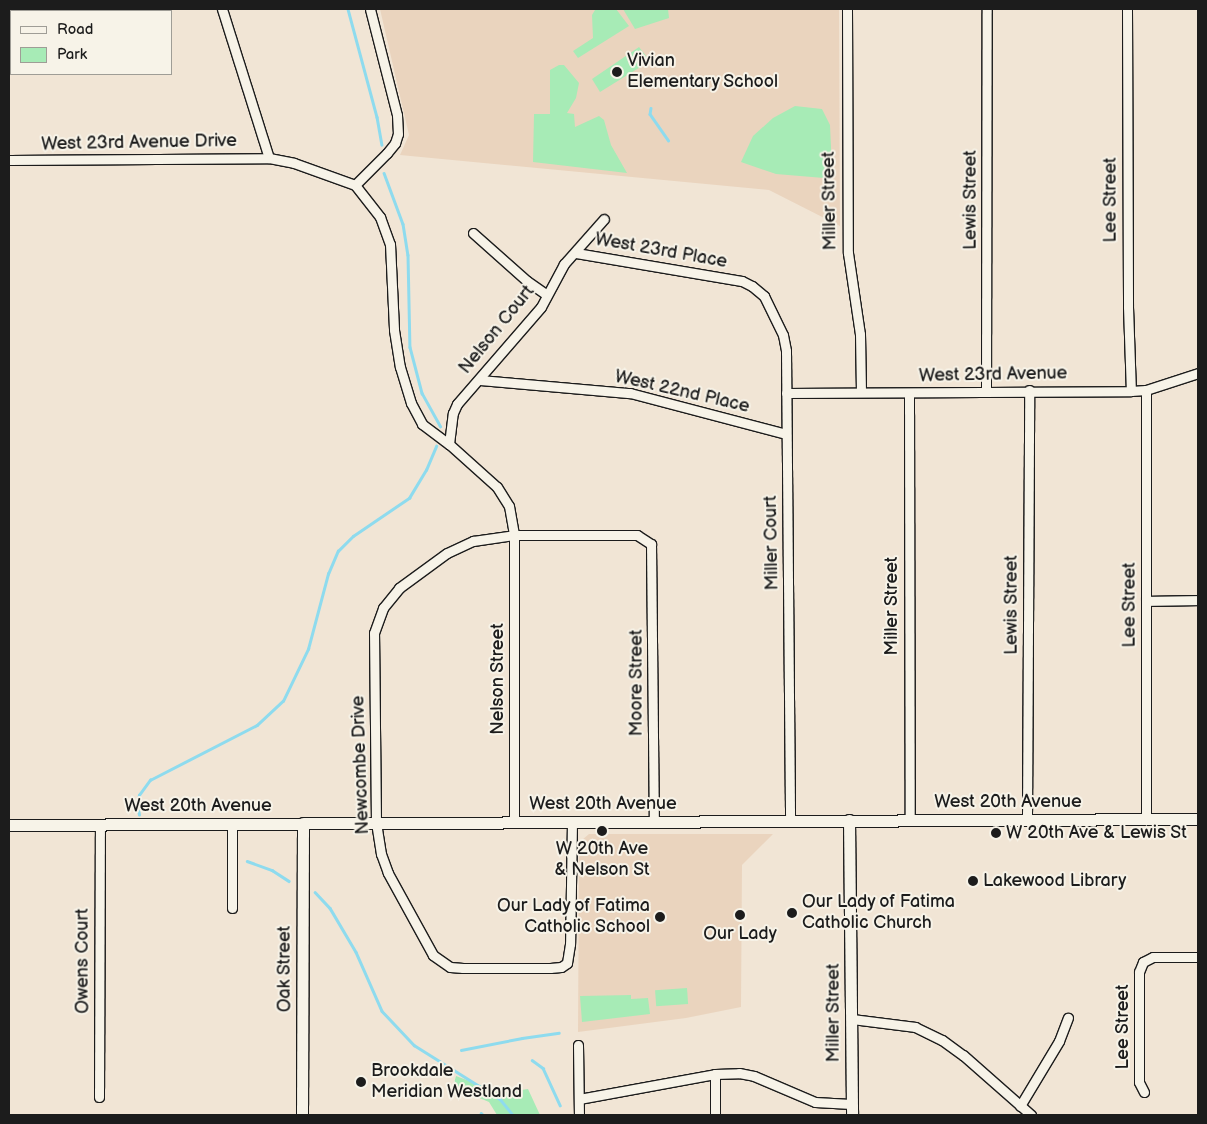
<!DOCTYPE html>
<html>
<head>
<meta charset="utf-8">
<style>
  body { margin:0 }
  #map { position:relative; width:1207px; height:1124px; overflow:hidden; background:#f1e5d5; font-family:"Balsamiq Sans",sans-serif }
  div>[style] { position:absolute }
  .built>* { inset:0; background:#ead4be }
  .green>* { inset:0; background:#a7ebb6; transform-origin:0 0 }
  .stream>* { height:2.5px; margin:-1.25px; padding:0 1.25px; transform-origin:1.25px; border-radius:1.25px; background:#8edbee }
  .roads { filter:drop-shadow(1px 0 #1c1c1c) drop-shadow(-1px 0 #1c1c1c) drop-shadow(0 1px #1c1c1c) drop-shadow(0 -1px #1c1c1c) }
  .minor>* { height:9px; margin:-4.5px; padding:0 4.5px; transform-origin:4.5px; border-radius:4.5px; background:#f7f3e8 }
  .tertiary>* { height:11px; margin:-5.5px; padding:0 5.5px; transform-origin:5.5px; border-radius:5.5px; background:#f7f3e8 }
  .dots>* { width:14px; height:14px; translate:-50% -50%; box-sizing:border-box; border:2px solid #f7f3e8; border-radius:50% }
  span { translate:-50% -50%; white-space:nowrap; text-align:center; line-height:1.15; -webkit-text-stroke:4px #f7f3e8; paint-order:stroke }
  .poi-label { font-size:18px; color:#1c1c1c }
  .left { translate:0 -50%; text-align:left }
  .right { translate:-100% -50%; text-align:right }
  .street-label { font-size:18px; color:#1c1c1c }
  .frame { position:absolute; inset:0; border:10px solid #1c1c1c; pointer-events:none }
  .legend { position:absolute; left:10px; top:10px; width:162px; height:65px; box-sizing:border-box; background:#f7f3e8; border:1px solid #9f9d96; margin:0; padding:6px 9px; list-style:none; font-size:15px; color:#1c1c1c }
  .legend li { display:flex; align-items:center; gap:10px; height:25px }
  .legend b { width:25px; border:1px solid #9f9d96 }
</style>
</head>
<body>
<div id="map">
  <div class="built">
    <i style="clip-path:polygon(380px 9px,839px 9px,840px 226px,769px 190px,400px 155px,409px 135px)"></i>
    <i style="clip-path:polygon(589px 834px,773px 834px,742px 865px,741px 1007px,686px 1018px,578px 1032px,579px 859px,582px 840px)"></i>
  </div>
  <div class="green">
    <i style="clip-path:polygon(616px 9px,629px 26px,578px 58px,573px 51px,593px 38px,592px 15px,595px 10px)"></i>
    <i style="clip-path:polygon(623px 9px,668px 9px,669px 18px,635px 29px)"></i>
    <i style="clip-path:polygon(639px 47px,650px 61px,600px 92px,592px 79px)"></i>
    <i style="clip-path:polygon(559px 65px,564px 65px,579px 83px,576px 98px,567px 113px,574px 114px,575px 127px,599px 116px,604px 120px,611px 145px,627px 173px,533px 162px,534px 114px,550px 114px,550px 70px)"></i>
    <i style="clip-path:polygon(795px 106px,822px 109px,830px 125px,832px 170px,824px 178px,776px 174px,741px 162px,753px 136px,773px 118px)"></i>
    <i style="left:687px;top:988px;width:16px;height:32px;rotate:86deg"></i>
    <i style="clip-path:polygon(631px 995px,631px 999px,648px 998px,650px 1014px,582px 1022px,580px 996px)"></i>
    <i style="clip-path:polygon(456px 1076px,501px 1093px,528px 1089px,540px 1115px,497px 1115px,489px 1102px,453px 1087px)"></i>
  </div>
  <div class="stream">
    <i style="left:348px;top:9px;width:112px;rotate:75deg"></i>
    <i style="left:377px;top:117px;width:28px;rotate:80deg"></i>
    <i style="left:651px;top:108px;width:6px;rotate:99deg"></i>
    <i style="left:650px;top:114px;width:32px;rotate:55deg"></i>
    <i style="left:384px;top:173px;width:54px;rotate:69.6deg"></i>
    <i style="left:403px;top:224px;width:31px;rotate:81deg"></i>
    <i style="left:408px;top:255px;width:92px;rotate:88.8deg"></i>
    <i style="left:410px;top:347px;width:48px;rotate:75.4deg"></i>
    <i style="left:422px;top:393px;width:38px;rotate:61deg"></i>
    <i style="left:139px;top:815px;width:13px;rotate:-99deg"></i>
    <i style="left:137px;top:802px;width:7px;rotate:-74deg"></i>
    <i style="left:139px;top:795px;width:19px;rotate:-54deg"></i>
    <i style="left:150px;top:780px;width:120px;rotate:-27.2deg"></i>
    <i style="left:257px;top:725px;width:35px;rotate:-43deg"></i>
    <i style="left:283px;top:701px;width:58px;rotate:-64.3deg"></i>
    <i style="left:308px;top:649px;width:78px;rotate:-75.1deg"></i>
    <i style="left:328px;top:574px;width:25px;rotate:-67deg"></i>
    <i style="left:338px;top:551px;width:21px;rotate:-45deg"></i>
    <i style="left:353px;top:536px;width:68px;rotate:-34.2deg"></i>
    <i style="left:409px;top:498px;width:33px;rotate:-59deg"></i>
    <i style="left:426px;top:470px;width:26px;rotate:-67deg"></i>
    <i style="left:247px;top:861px;width:27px;rotate:20deg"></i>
    <i style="left:272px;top:870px;width:20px;rotate:33deg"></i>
    <i style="left:315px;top:892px;width:22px;rotate:47deg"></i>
    <i style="left:330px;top:908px;width:51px;rotate:59.4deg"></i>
    <i style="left:356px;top:952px;width:64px;rotate:66.2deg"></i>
    <i style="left:382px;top:1011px;width:47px;rotate:46.7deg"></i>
    <i style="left:414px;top:1045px;width:102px;rotate:32.1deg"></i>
    <i style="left:500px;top:1099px;width:21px;rotate:51deg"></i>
    <i style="left:461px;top:1050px;width:62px;rotate:-11.1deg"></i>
    <i style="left:522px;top:1038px;width:37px;rotate:-8deg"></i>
    <i style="left:532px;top:1060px;width:14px;rotate:36deg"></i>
    <i style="left:543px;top:1068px;width:41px;rotate:65.3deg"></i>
    <i style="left:481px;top:1113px;width:3px;rotate:45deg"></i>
  </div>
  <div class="roads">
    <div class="minor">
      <i style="left:222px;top:9px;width:156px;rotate:72.5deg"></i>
      <i style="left:847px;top:9px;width:244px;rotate:89.8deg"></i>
      <i style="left:848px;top:253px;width:82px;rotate:81.6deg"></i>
      <i style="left:860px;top:334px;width:58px;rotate:89deg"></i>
      <i style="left:1127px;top:9px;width:298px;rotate:89.8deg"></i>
      <i style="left:1128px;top:307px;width:84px;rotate:88deg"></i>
      <i style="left:17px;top:11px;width:7px;rotate:-16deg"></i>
      <i style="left:9px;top:160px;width:260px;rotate:-0.4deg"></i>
      <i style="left:269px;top:158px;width:25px;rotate:11deg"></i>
      <i style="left:294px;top:163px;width:65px;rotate:19.8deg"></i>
      <i style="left:355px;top:185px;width:41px;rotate:52deg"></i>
      <i style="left:380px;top:217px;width:29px;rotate:70deg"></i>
      <i style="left:390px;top:244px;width:86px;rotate:87.3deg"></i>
      <i style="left:394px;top:330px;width:37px;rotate:81deg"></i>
      <i style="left:400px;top:367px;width:38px;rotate:73deg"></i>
      <i style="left:411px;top:403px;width:24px;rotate:62deg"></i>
      <i style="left:422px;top:424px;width:34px;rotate:37deg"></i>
      <i style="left:449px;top:444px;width:64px;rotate:41.9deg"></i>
      <i style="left:497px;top:487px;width:22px;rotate:58deg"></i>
      <i style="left:509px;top:506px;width:29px;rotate:80deg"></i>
      <i style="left:514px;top:535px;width:287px;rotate:90deg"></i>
      <i style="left:355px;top:185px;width:45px;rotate:-45deg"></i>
      <i style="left:387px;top:153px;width:13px;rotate:-51deg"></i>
      <i style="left:395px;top:143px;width:9px;rotate:-72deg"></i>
      <i style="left:398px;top:134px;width:19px;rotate:-93deg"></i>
      <i style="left:397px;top:115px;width:109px;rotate:-104.3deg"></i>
      <i style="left:473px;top:233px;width:72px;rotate:41.6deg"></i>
      <i style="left:527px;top:281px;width:24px;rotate:35deg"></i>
      <i style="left:576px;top:253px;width:168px;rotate:9.6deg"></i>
      <i style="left:742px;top:281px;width:11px;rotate:27deg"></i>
      <i style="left:752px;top:286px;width:16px;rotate:40deg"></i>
      <i style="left:764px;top:296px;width:43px;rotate:64deg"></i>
      <i style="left:783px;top:335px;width:16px;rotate:79deg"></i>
      <i style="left:786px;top:351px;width:470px;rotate:89.5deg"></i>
      <i style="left:480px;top:380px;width:151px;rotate:5deg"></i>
      <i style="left:630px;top:393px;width:161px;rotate:14.7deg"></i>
      <i style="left:1146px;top:390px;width:430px;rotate:90deg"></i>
      <i style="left:986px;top:391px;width:382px;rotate:-89.9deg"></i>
      <i style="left:786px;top:393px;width:345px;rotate:-0.3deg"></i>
      <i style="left:1131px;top:391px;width:15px;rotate:-4deg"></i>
      <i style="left:1146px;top:390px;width:55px;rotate:-18.1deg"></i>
      <i style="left:909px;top:393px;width:427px;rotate:89.9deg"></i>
      <i style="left:449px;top:444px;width:31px;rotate:-83deg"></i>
      <i style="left:453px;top:413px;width:10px;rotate:-66deg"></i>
      <i style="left:457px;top:404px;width:128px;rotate:-49.1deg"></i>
      <i style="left:541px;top:307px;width:49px;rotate:-61.9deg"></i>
      <i style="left:564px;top:264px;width:60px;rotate:-48.4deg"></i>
      <i style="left:1146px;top:601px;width:52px;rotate:-1.1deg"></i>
      <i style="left:1027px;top:820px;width:430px;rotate:-89.7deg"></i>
      <i style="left:572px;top:822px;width:122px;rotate:90.9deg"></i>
      <i style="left:570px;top:944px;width:19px;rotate:99deg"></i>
      <i style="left:567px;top:963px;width:7px;rotate:146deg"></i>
      <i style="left:561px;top:967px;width:11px;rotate:175deg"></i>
      <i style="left:550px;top:968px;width:87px;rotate:180deg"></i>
      <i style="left:463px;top:968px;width:13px;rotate:-176deg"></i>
      <i style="left:450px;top:967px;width:21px;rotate:-145deg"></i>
      <i style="left:433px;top:955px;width:94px;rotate:-118.8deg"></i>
      <i style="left:388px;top:873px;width:20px;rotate:-110deg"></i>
      <i style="left:381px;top:854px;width:32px;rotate:-99deg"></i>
      <i style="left:376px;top:822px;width:189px;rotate:-90.6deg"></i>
      <i style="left:374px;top:633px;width:27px;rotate:-70deg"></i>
      <i style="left:383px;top:608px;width:26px;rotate:-51deg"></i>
      <i style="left:399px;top:588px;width:59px;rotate:-36.1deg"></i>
      <i style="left:447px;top:553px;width:29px;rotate:-25deg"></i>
      <i style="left:473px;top:541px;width:41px;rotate:-8.3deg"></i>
      <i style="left:514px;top:535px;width:123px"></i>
      <i style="left:637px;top:535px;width:17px;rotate:33deg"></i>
      <i style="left:651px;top:544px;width:278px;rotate:89.4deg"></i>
      <i style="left:232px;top:823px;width:85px;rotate:90deg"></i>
      <i style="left:852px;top:1019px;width:64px;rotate:7.2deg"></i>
      <i style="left:915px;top:1027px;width:30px;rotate:26deg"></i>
      <i style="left:942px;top:1040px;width:26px;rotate:36deg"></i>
      <i style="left:963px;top:1055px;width:91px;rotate:41.4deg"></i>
      <i style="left:578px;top:1045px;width:70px;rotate:89.2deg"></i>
      <i style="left:715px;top:1074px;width:41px;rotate:90deg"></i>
      <i style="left:1144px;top:1092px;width:11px;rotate:-117deg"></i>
      <i style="left:1139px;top:1082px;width:110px;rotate:-90deg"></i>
      <i style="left:1139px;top:972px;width:11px;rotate:-68deg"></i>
      <i style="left:1143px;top:962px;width:11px;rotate:-27deg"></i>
      <i style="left:1153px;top:957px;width:45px"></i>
      <i style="left:99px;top:1097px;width:273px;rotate:-89.8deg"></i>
      <i style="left:579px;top:1099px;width:138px;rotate:-10.4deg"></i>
      <i style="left:715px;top:1074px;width:24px;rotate:-2deg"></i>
      <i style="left:739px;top:1073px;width:15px;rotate:11deg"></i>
      <i style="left:754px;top:1076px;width:66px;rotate:23.1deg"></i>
      <i style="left:815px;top:1102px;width:36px;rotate:3deg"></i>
      <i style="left:1020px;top:1106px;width:76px;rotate:-59deg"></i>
      <i style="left:1059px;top:1041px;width:25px;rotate:-69deg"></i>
    </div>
    <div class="tertiary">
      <i style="left:849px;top:820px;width:295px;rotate:89.4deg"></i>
      <i style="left:9px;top:825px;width:1189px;rotate:-0.29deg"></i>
      <i style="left:302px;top:1115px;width:292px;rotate:-89.8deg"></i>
    </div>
  </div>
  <div class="dots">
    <i style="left:617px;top:72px;background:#1c1c1c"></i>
    <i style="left:602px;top:831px;background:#1c1c1c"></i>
    <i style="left:996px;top:833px;background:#1c1c1c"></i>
    <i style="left:973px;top:881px;background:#1c1c1c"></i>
    <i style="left:792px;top:913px;background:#1c1c1c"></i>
    <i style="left:740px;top:915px;background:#1c1c1c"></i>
    <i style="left:660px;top:917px;background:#1c1c1c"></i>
    <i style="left:361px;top:1082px;background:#1c1c1c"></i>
  </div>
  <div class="poi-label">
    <span class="left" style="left:627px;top:72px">Vivian<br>Elementary School</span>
    <span class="left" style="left:1006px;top:833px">W 20th Ave &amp; Lewis St</span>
    <span style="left:602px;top:860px">W 20th Ave<br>&amp; Nelson St</span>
    <span class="left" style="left:983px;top:881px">Lakewood Library</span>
    <span class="left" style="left:802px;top:913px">Our Lady of Fatima<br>Catholic Church</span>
    <span class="right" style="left:650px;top:917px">Our Lady of Fatima<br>Catholic School</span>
    <span style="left:740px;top:934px">Our Lady</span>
    <span class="left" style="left:371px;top:1082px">Brookdale<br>Meridian Westland</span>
  </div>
  <div class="street-label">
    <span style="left:139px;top:143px;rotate:-1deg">West 23rd Avenue Drive</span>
    <span style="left:971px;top:200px;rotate:-90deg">Lewis Street</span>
    <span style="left:1111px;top:200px;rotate:-90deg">Lee Street</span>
    <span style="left:830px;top:201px;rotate:-91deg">Miller Street</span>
    <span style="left:661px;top:251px;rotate:10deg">West 23rd Place</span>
    <span style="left:497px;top:330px;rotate:-51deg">Nelson Court</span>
    <span style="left:993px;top:375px;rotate:-1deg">West 23rd Avenue</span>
    <span style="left:682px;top:392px;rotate:13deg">West 22nd Place</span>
    <span style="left:772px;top:543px;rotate:-91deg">Miller Court</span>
    <span style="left:1012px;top:605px;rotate:-90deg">Lewis Street</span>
    <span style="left:1130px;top:605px;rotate:-90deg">Lee Street</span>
    <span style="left:892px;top:606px;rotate:-90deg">Miller Street</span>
    <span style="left:498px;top:679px;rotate:-90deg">Nelson Street</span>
    <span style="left:637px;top:683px;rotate:-90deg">Moore Street</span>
    <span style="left:361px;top:765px;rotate:-92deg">Newcombe Drive</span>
    <span style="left:1008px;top:802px">West 20th Avenue</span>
    <span style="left:603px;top:804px">West 20th Avenue</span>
    <span style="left:198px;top:806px">West 20th Avenue</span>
    <span style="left:83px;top:961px;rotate:-90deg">Owens Court</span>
    <span style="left:285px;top:969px;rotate:-90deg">Oak Street</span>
    <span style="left:834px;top:1013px;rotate:-90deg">Miller Street</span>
    <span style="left:1123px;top:1027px;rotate:-90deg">Lee Street</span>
  </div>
  <div class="frame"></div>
  <ul class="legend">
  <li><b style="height:6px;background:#f7f3e8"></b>Road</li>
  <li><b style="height:14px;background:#a7ebb6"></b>Park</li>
  </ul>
</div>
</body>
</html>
